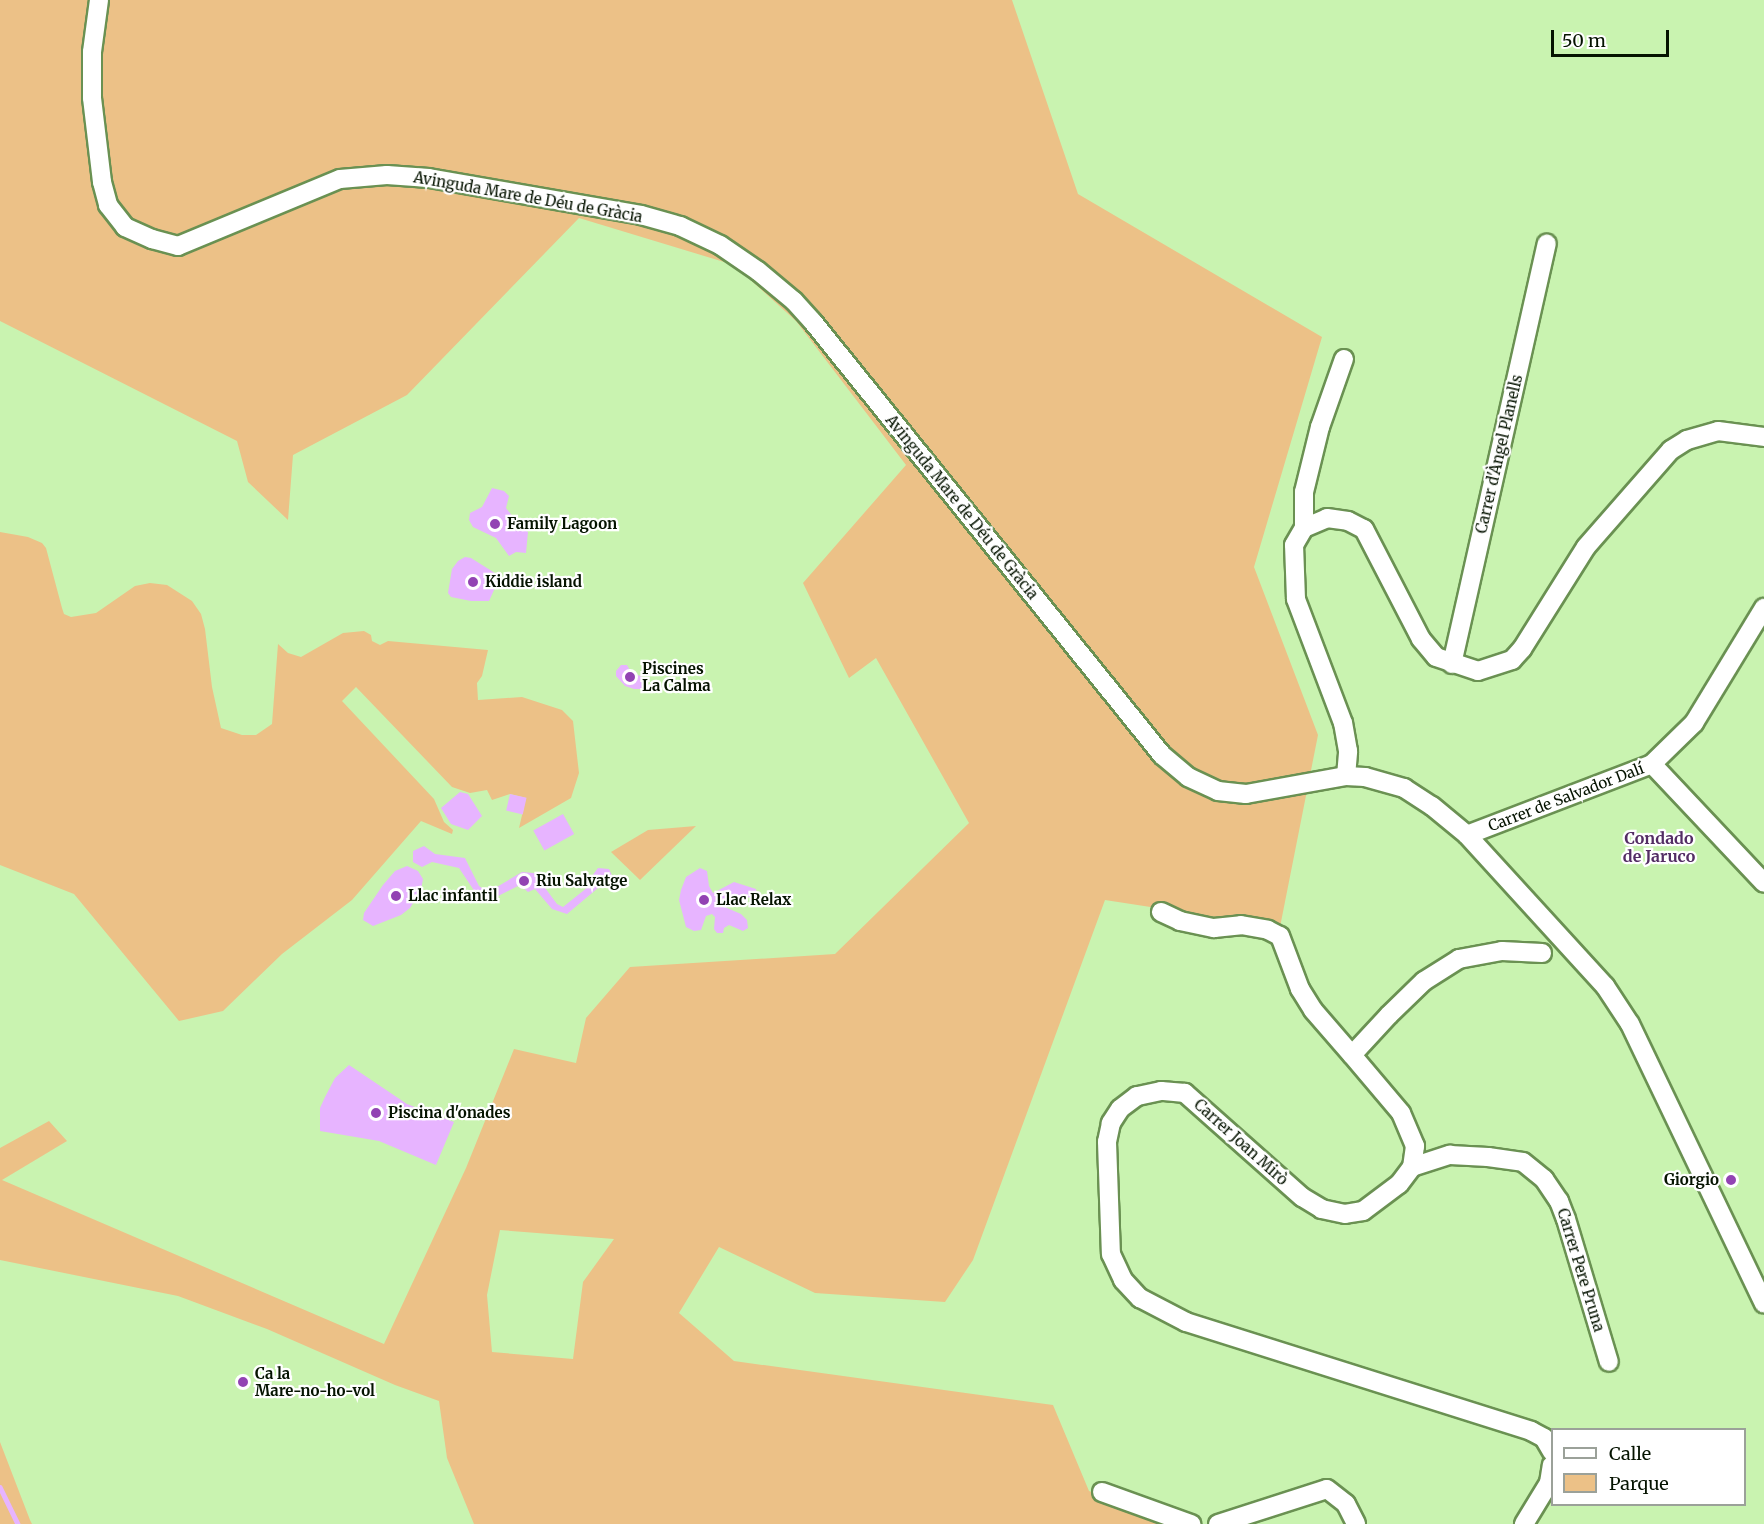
<!DOCTYPE html>
<html>
<head>
<meta charset="utf-8">
<style>
  body { margin:0 }
  #map { position:relative; width:1764px; height:1524px; overflow:hidden; background:#c9f3b0; font-family:Merriweather,serif }
  div>[style] { position:absolute }
  .green>* { inset:0; background:#ecc187 }
  .water>* { inset:0; background:#e7b4ff; transform-origin:0 0 }
  .stream>* { height:4.5px; margin:-2.25px; padding:0 2.25px; transform-origin:2.25px; border-radius:2.25px; background:#e7b4ff }
  .roads { filter:drop-shadow(2px 0 #6a9152) drop-shadow(-2px 0 #6a9152) drop-shadow(0 2px #6a9152) drop-shadow(0 -2px #6a9152) }
  .minor>* { height:18px; margin:-9px; padding:0 9px; transform-origin:9px; border-radius:9px; background:#fff }
  .dots>* { width:16px; height:16px; translate:-50% -50%; box-sizing:border-box; border:3px solid #fff; border-radius:50% }
  span { translate:-50% -50%; white-space:nowrap; text-align:center; line-height:1.15; -webkit-text-stroke:4.5px #fff; paint-order:stroke }
  .street-label { font-size:15px; color:#051300 }
  .poi-label { font-size:15px; color:#051300; font-weight:700 }
  .left { translate:0 -50%; text-align:left }
  .right { translate:-100% -50%; text-align:right }
  .neighbourhood-label { font-size:16px; color:#532d64; font-weight:700 }
  .legend { position:absolute; left:1551px; top:1428px; width:195px; height:78px; box-sizing:border-box; background:#fff; border:2px solid #9ba199; margin:0; padding:8px 10px; list-style:none; font-size:18px; color:#051300 }
  .legend li { display:flex; align-items:center; gap:12px; height:30px }
  .legend b { width:30px; border:2px solid #9ba199 }
  .scale { position:absolute; left:1551px; top:30px; width:118px; height:27px; box-sizing:border-box; border:3px solid #051300; border-top:0; padding-left:8px; font-size:18px; line-height:21px; white-space:nowrap; color:#051300; -webkit-text-stroke:4px #fff; paint-order:stroke }
</style>
</head>
<body>
<div id="map">
  <div class="green">
    <i style="clip-path:polygon(evenodd,0 0,1012px 0,1078px 194px,1322px 337px,1254px 567px,1318px 735px,1280px 927px,1105px 900px,973px 1260px,945px 1302px,815px 1293px,719px 1247px,679px 1313px,734px 1361px,1053px 1405px,1089px 1491px,1173px 1524px,474px 1524px,447px 1458px,439px 1401px,395px 1385px,267px 1329px,178px 1296px,0 1260px,0 1148px,49px 1121px,67px 1141px,2px 1180px,384px 1344px,466px 1168px,514px 1049px,576px 1063px,586px 1018px,630px 967px,835px 954px,969px 823px,876px 658px,849px 678px,803px 583px,906px 465px,796px 321px,734px 265px,579px 218px,407px 395px,293px 455px,288px 520px,248px 482px,237px 441px,0 321px,0 0,500px 1230px,614px 1239px,583px 1282px,573px 1359px,492px 1352px,487px 1295px,500px 1230px)"></i>
    <i style="clip-path:polygon(0 532px,28px 537px,42px 543px,46px 548px,62px 608px,64px 614px,71px 617px,96px 613px,135px 586px,150px 583px,167px 585px,192px 601px,201px 614px,205px 629px,212px 687px,221px 728px,242px 735px,256px 735px,272px 724px,278px 644px,288px 653px,301px 657px,343px 633px,364px 631px,371px 635px,372px 641px,380px 645px,388px 641px,488px 650px,482px 676px,477px 683px,478px 700px,522px 697px,562px 710px,573px 721px,579px 773px,571px 798px,519px 828px,526px 798px,510px 794px,492px 800px,487px 790px,470px 793px,452px 787px,356px 687px,342px 701px,434px 799px,444px 822px,453px 830px,452px 834px,421px 821px,352px 900px,282px 954px,223px 1011px,179px 1021px,74px 894px,0 865px)"></i>
    <i style="clip-path:polygon(696px 826px,640px 880px,611px 852px,648px 830px)"></i>
    <i style="clip-path:polygon(0 1442px,30px 1520px,32px 1524px,0 1524px)"></i>
  </div>
  <div class="water">
    <i style="clip-path:polygon(492px 488px,504px 491px,509px 496px,506px 508px,520px 526px,528px 532px,526px 553px,516px 552px,509px 556px,496px 538px,473px 527px,469px 520px,470px 513px,482px 507px)"></i>
    <i style="clip-path:polygon(465px 557px,471px 558px,498px 575px,499px 579px,489px 601px,471px 601px,451px 597px,448px 593px,452px 569px,458px 561px)"></i>
    <i style="clip-path:polygon(621px 665px,627px 665px,631px 672px,645px 678px,646px 684px,641px 689px,634px 689px,625px 686px,616px 676px,616px 671px)"></i>
    <i style="clip-path:polygon(460px 792px,468px 794px,482px 816px,468px 830px,451px 824px,441px 808px)"></i>
    <i style="left:510px;top:794px;width:17px;height:17px;rotate:13deg"></i>
    <i style="left:563px;top:814px;width:23px;height:34px;rotate:61deg"></i>
    <i style="clip-path:polygon(424px 846px,435px 854px,465px 858px,479px 886px,485px 890px,490px 891px,522px 872px,534px 873px,557px 904px,563px 907px,593px 883px,592px 876px,598px 868px,609px 869px,614px 880px,608px 888px,598px 888px,567px 914px,552px 909px,535px 889px,528px 892px,520px 885px,488px 901px,481px 901px,459px 868px,432px 862px,422px 867px,413px 862px,413px 851px)"></i>
    <i style="clip-path:polygon(407px 866px,418px 871px,423px 879px,421px 890px,410px 908px,401px 915px,373px 926px,363px 920px,364px 913px,383px 885px,395px 871px)"></i>
    <i style="clip-path:polygon(700px 868px,707px 871px,709px 886px,713px 893px,734px 882px,756px 889px,757px 894px,752px 897px,723px 901px,720px 905px,741px 914px,747px 920px,748px 928px,743px 931px,729px 925px,724px 928px,723px 933px,717px 933px,714px 929px,715px 917px,712px 914px,706px 916px,701px 930px,694px 931px,686px 927px,679px 900px,681px 890px,686px 877px)"></i>
    <i style="clip-path:polygon(349px 1065px,407px 1104px,454px 1122px,436px 1165px,379px 1141px,320px 1131px,320px 1108px,325px 1097px,335px 1078px)"></i>
  </div>
  <div class="stream">
    <i style="left:0;top:1487px;width:41px;rotate:64.1deg"></i>
  </div>
  <div class="roads">
    <div class="minor">
      <i style="left:99px;top:0;width:52px;rotate:97.7deg"></i>
      <i style="left:92px;top:52px;width:46px;rotate:90deg"></i>
      <i style="left:92px;top:98px;width:85px;rotate:83.2deg"></i>
      <i style="left:102px;top:182px;width:24px;rotate:75deg"></i>
      <i style="left:108px;top:205px;width:28px;rotate:52deg"></i>
      <i style="left:125px;top:227px;width:30px;rotate:24deg"></i>
      <i style="left:152px;top:239px;width:27px;rotate:15deg"></i>
      <i style="left:178px;top:246px;width:175px;rotate:-22.5deg"></i>
      <i style="left:340px;top:179px;width:47px;rotate:-4.9deg"></i>
      <i style="left:387px;top:175px;width:42px;rotate:4.1deg"></i>
      <i style="left:429px;top:178px;width:215px;rotate:9.9deg"></i>
      <i style="left:641px;top:215px;width:41px;rotate:15.8deg"></i>
      <i style="left:680px;top:226px;width:44px;rotate:25.4deg"></i>
      <i style="left:720px;top:245px;width:46px;rotate:34.4deg"></i>
      <i style="left:758px;top:271px;width:47px;rotate:39.8deg"></i>
      <i style="left:794px;top:301px;width:28px;rotate:48deg"></i>
      <i style="left:813px;top:322px;width:556px;rotate:51.13deg"></i>
      <i style="left:1162px;top:755px;width:34px;rotate:40deg"></i>
      <i style="left:1188px;top:777px;width:33px;rotate:25deg"></i>
      <i style="left:1218px;top:791px;width:28px;rotate:6deg"></i>
      <i style="left:1246px;top:794px;width:102px;rotate:-10.2deg"></i>
      <i style="left:1346px;top:776px;width:19px;rotate:3deg"></i>
      <i style="left:1365px;top:777px;width:41px;rotate:15.8deg"></i>
      <i style="left:1404px;top:788px;width:33px;rotate:33deg"></i>
      <i style="left:1432px;top:806px;width:45px;rotate:39.6deg"></i>
      <i style="left:1467px;top:835px;width:205px;rotate:47.6deg"></i>
      <i style="left:1605px;top:986px;width:45px;rotate:56.7deg"></i>
      <i style="left:1630px;top:1024px;width:310px;rotate:64.4deg"></i>
      <i style="left:1304px;top:528px;width:36px;rotate:-90deg"></i>
      <i style="left:1304px;top:492px;width:67px;rotate:-76.2deg"></i>
      <i style="left:1320px;top:427px;width:72px;rotate:-70.6deg"></i>
      <i style="left:1452px;top:664px;width:431px;rotate:-77.3deg"></i>
      <i style="left:1652px;top:764px;width:163px;rotate:46.7deg"></i>
      <i style="left:1346px;top:776px;width:25px;rotate:-85deg"></i>
      <i style="left:1348px;top:751px;width:28px;rotate:-100deg"></i>
      <i style="left:1343px;top:723px;width:133px;rotate:-110.8deg"></i>
      <i style="left:1296px;top:599px;width:54px;rotate:-92.1deg"></i>
      <i style="left:1294px;top:545px;width:20px;rotate:-60deg"></i>
      <i style="left:1304px;top:528px;width:25px;rotate:-23deg"></i>
      <i style="left:1327px;top:518px;width:21px;rotate:8deg"></i>
      <i style="left:1348px;top:521px;width:18px;rotate:27deg"></i>
      <i style="left:1364px;top:529px;width:124px;rotate:62.6deg"></i>
      <i style="left:1421px;top:639px;width:23px;rotate:50deg"></i>
      <i style="left:1436px;top:657px;width:44px;rotate:18.4deg"></i>
      <i style="left:1478px;top:671px;width:36px;rotate:-18deg"></i>
      <i style="left:1512px;top:660px;width:15px;rotate:-48deg"></i>
      <i style="left:1522px;top:649px;width:120px;rotate:-57.9deg"></i>
      <i style="left:1586px;top:547px;width:129px;rotate:-48.8deg"></i>
      <i style="left:1671px;top:450px;width:19px;rotate:-32deg"></i>
      <i style="left:1687px;top:440px;width:32px;rotate:-16deg"></i>
      <i style="left:1718px;top:431px;width:46px;rotate:7.4deg"></i>
      <i style="left:1467px;top:835px;width:198px;rotate:-21deg"></i>
      <i style="left:1652px;top:764px;width:59px;rotate:-44.3deg"></i>
      <i style="left:1694px;top:723px;width:135px;rotate:-58.7deg"></i>
      <i style="left:1161px;top:912px;width:21px;rotate:25deg"></i>
      <i style="left:1180px;top:921px;width:35px;rotate:12deg"></i>
      <i style="left:1214px;top:928px;width:27px;rotate:-6deg"></i>
      <i style="left:1241px;top:925px;width:27px;rotate:10deg"></i>
      <i style="left:1268px;top:930px;width:13px;rotate:27deg"></i>
      <i style="left:1280px;top:936px;width:57px;rotate:69.3deg"></i>
      <i style="left:1300px;top:989px;width:25px;rotate:58deg"></i>
      <i style="left:1313px;top:1010px;width:60px;rotate:49.1deg"></i>
      <i style="left:1542px;top:953px;width:40px;rotate:-177.1deg"></i>
      <i style="left:1502px;top:951px;width:44px;rotate:169.5deg"></i>
      <i style="left:1459px;top:959px;width:41px;rotate:147.8deg"></i>
      <i style="left:1424px;top:981px;width:49px;rotate:135.8deg"></i>
      <i style="left:1389px;top:1015px;width:54px;rotate:132.8deg"></i>
      <i style="left:1352px;top:1055px;width:76px;rotate:49.8deg"></i>
      <i style="left:1401px;top:1113px;width:36px;rotate:67deg"></i>
      <i style="left:1415px;top:1146px;width:21px;rotate:98deg"></i>
      <i style="left:1412px;top:1167px;width:21px;rotate:127deg"></i>
      <i style="left:1399px;top:1184px;width:45px;rotate:143.1deg"></i>
      <i style="left:1363px;top:1211px;width:18px;rotate:171deg"></i>
      <i style="left:1345px;top:1214px;width:24px;rotate:-168deg"></i>
      <i style="left:1322px;top:1209px;width:23px;rotate:-149deg"></i>
      <i style="left:1302px;top:1197px;width:157px;rotate:-138.4deg"></i>
      <i style="left:1185px;top:1093px;width:24px;rotate:-175deg"></i>
      <i style="left:1161px;top:1091px;width:25px;rotate:168deg"></i>
      <i style="left:1137px;top:1096px;width:21px;rotate:143deg"></i>
      <i style="left:1120px;top:1109px;width:17px;rotate:123deg"></i>
      <i style="left:1111px;top:1123px;width:19px;rotate:102deg"></i>
      <i style="left:1107px;top:1142px;width:112px;rotate:88deg"></i>
      <i style="left:1111px;top:1254px;width:29px;rotate:65deg"></i>
      <i style="left:1123px;top:1280px;width:25px;rotate:47deg"></i>
      <i style="left:1140px;top:1298px;width:52px;rotate:27.6deg"></i>
      <i style="left:1186px;top:1322px;width:362px;rotate:17.5deg"></i>
      <i style="left:1531px;top:1431px;width:15px;rotate:28deg"></i>
      <i style="left:1544px;top:1438px;width:16px;rotate:60deg"></i>
      <i style="left:1412px;top:1167px;width:40px;rotate:-18deg"></i>
      <i style="left:1450px;top:1155px;width:38px;rotate:3deg"></i>
      <i style="left:1488px;top:1157px;width:35px;rotate:8deg"></i>
      <i style="left:1523px;top:1162px;width:27px;rotate:39deg"></i>
      <i style="left:1544px;top:1179px;width:27px;rotate:56deg"></i>
      <i style="left:1559px;top:1201px;width:19px;rotate:69deg"></i>
      <i style="left:1566px;top:1219px;width:149px;rotate:73.3deg"></i>
      <i style="left:1102px;top:1492px;width:95px;rotate:19.8deg"></i>
      <i style="left:1218px;top:1524px;width:114px;rotate:-17.8deg"></i>
      <i style="left:1327px;top:1489px;width:24px;rotate:38deg"></i>
      <i style="left:1346px;top:1504px;width:22px;rotate:63deg"></i>
      <i style="left:1524px;top:1524px;width:48px;rotate:-58.6deg"></i>
      <i style="left:1549px;top:1483px;width:18px;rotate:-81deg"></i>
    </div>
  </div>
  <div class="dots">
    <i style="left:495px;top:524px;background:#9243b3"></i>
    <i style="left:473px;top:582px;background:#9243b3"></i>
    <i style="left:630px;top:677px;background:#9243b3"></i>
    <i style="left:524px;top:881px;background:#9243b3"></i>
    <i style="left:396px;top:896px;background:#9243b3"></i>
    <i style="left:704px;top:900px;background:#9243b3"></i>
    <i style="left:376px;top:1113px;background:#9243b3"></i>
    <i style="left:1731px;top:1180px;background:#9243b3"></i>
    <i style="left:243px;top:1382px;background:#9243b3"></i>
  </div>
  <div class="street-label">
    <span style="left:528px;top:197px;rotate:10deg">Avinguda Mare de Déu de Gràcia</span>
    <span style="left:1499px;top:454px;rotate:-77deg">Carrer d'Àngel Planells</span>
    <span style="left:962px;top:507px;rotate:51deg">Avinguda Mare de Déu de Gràcia</span>
    <span style="left:1566px;top:797px;rotate:-21deg">Carrer de Salvador Dalí</span>
    <span style="left:1241px;top:1142px;rotate:42deg">Carrer Joan Mirò</span>
    <span style="left:1581px;top:1270px;rotate:73deg">Carrer Pere Pruna</span>
  </div>
  <div class="poi-label">
    <span class="left" style="left:507px;top:524px">Family Lagoon</span>
    <span class="left" style="left:485px;top:582px">Kiddie island</span>
    <span class="left" style="left:642px;top:677px">Piscines<br>La Calma</span>
    <span class="left" style="left:536px;top:881px">Riu Salvatge</span>
    <span class="left" style="left:408px;top:896px">Llac infantil</span>
    <span class="left" style="left:716px;top:900px">Llac Relax</span>
    <span class="left" style="left:388px;top:1113px">Piscina d'onades</span>
    <span class="right" style="left:1719px;top:1180px">Giorgio</span>
    <span class="left" style="left:255px;top:1382px">Ca la<br>Mare-no-ho-vol</span>
  </div>
  <div class="neighbourhood-label">
    <span style="left:1659px;top:847px">Condado<br>de Jaruco</span>
  </div>
  <ul class="legend">
  <li><b style="height:8px;background:#fff"></b>Calle</li>
  <li><b style="height:16px;background:#ecc187"></b>Parque</li>
  </ul>
  <div class="scale">50 m</div>
</div>
</body>
</html>
